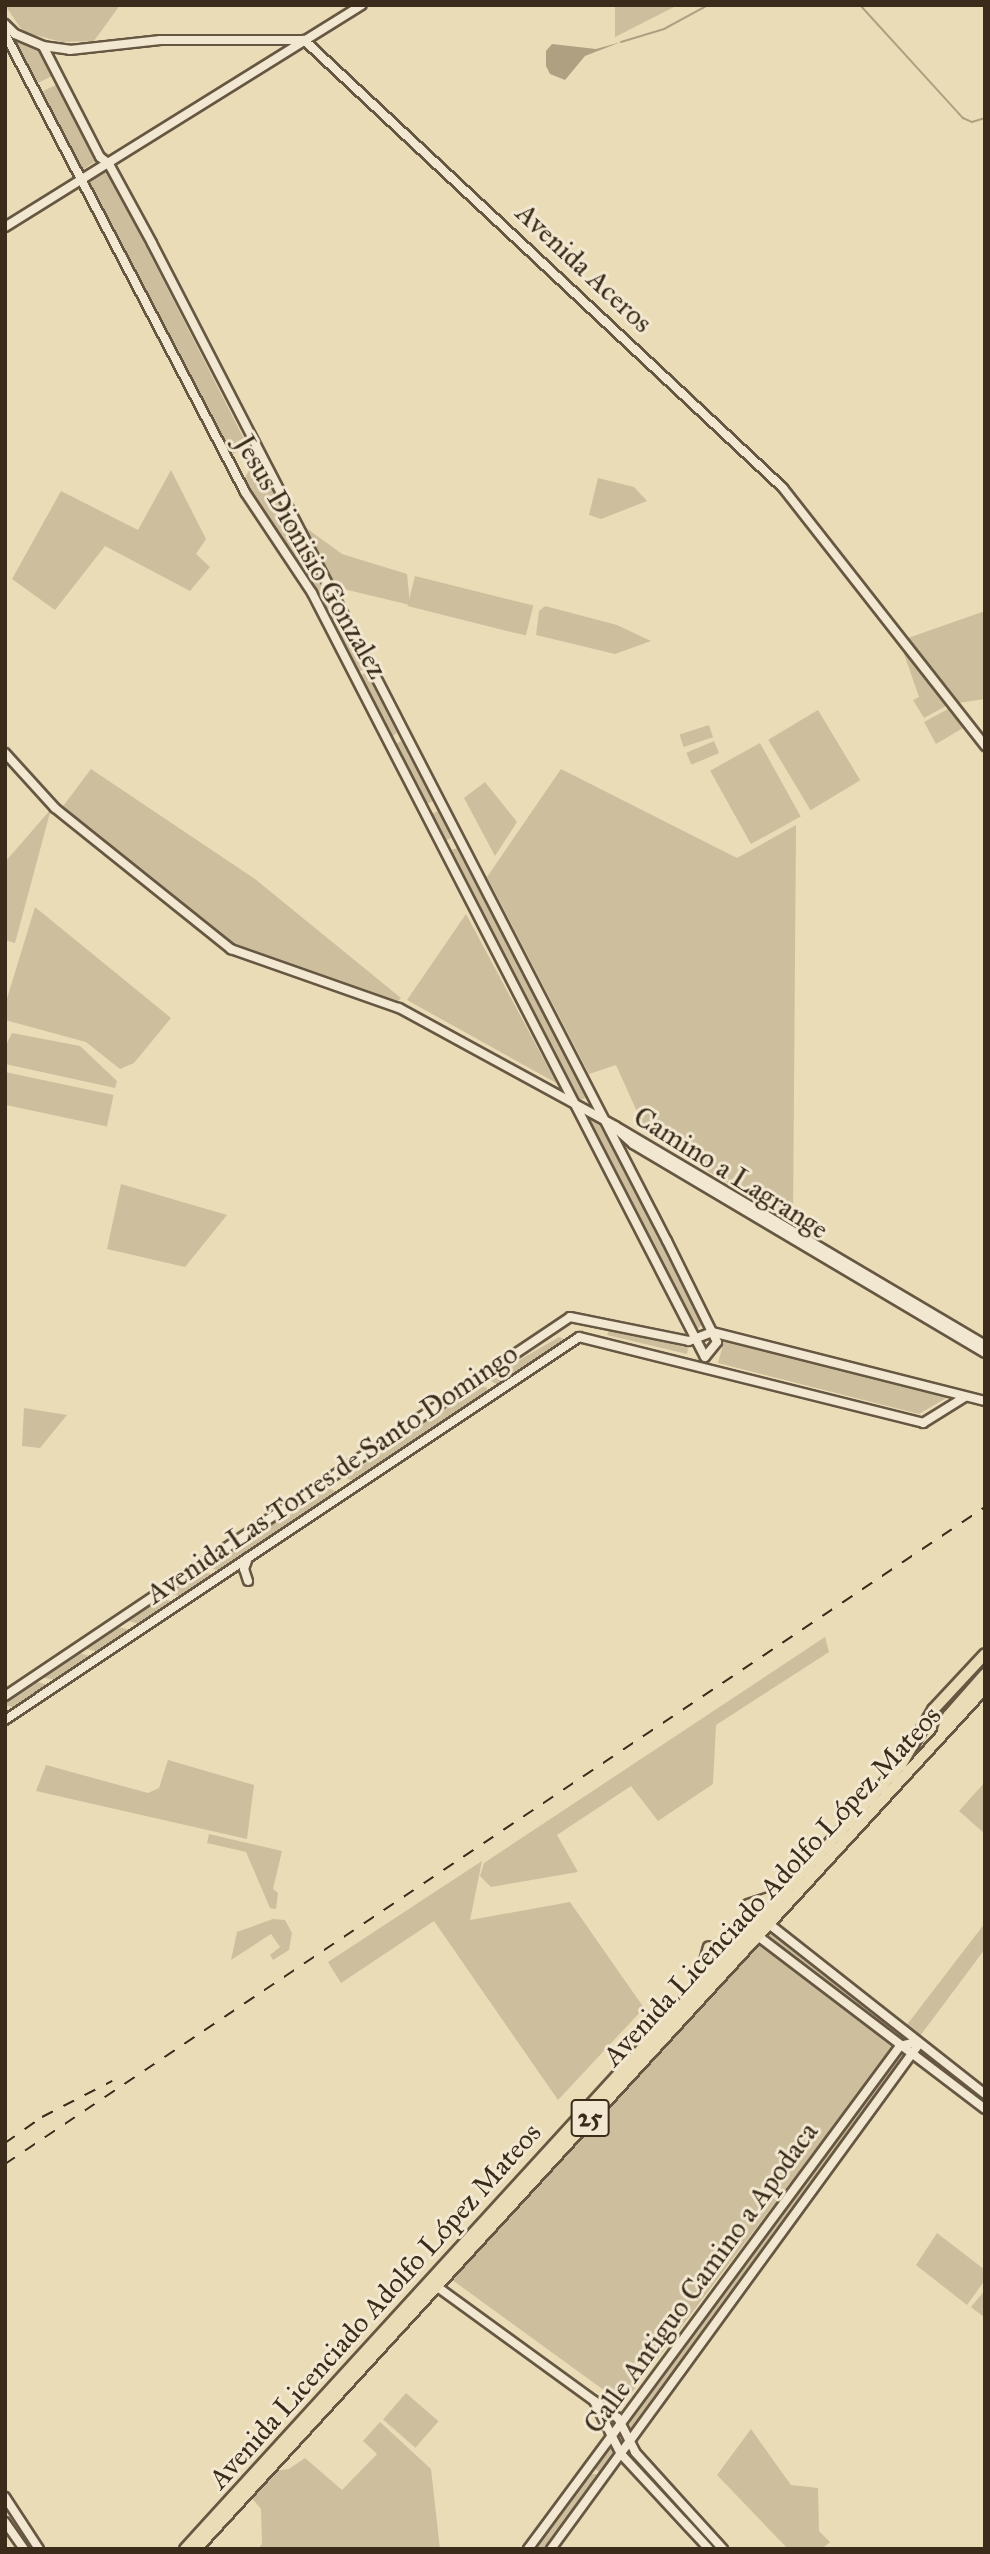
<!DOCTYPE html>
<html>
<head>
<meta charset="utf-8">
<style>
  body { margin:0 }
  #map { position:relative; width:990px; height:2554px; overflow:hidden; background:#ebdcb8; font-family:"IM FELL Great Primer",serif }
  div>[style] { position:absolute }
  .green>* { inset:0; background:#cdbe9d; transform-origin:0 0 }
  .water>* { inset:0; background:#afa082 }
  .stream>* { height:2px; margin:-1px; padding:0 1px; transform-origin:1px; border-radius:1px; background:#afa082 }
  .roads { filter:drop-shadow(2px 0 #665742) drop-shadow(-2px 0 #665742) drop-shadow(0 2px #665742) drop-shadow(0 -2px #665742) }
  .minor>* { height:8px; margin:-4px; padding:0 4px; transform-origin:4px; border-radius:4px; background:#f2e8d1 }
  .major>* { height:10px; margin:-5px; padding:0 5px; transform-origin:5px; border-radius:5px; background:#ebdcb8 }
  .rail>* { height:2px; margin-top:-1px; transform-origin:0; background:repeating-linear-gradient(90deg,#3a2b1a 0 12px,transparent 0 24px) }
  span { translate:-50% -50%; white-space:nowrap; text-align:center; line-height:1.15; -webkit-text-stroke:6px #f2e8d1; paint-order:stroke }
  .shield-label span { padding:2px 5px; background:#f2e8d1; border:2px solid; border-radius:5px; -webkit-text-stroke-width:0 }
  .shield-label { font-size:26px; color:#3a2b1a; font-weight:700 }
  .street-label { font-size:28px; color:#3a2b1a }
  .frame { position:absolute; inset:0; border:7px solid #3a2b1a; pointer-events:none }
</style>
</head>
<body>
<div id="map">
  <div class="green">
    <i style="clip-path:polygon(5px 5px,120px 5px,94px 41px,62px 42px,23px 32px)"></i>
    <i style="clip-path:polygon(615px 5px,678px 5px,615px 37px)"></i>
    <i style="clip-path:polygon(15px 41px,39px 49px,52px 76px,36px 84px)"></i>
    <i style="clip-path:polygon(56px 85px,97px 160px,81px 171px,41px 92px)"></i>
    <i style="left:107px;top:170px;width:310px;height:23px;rotate:63deg"></i>
    <i style="clip-path:polygon(256px 456px,364px 669px,356px 673px,297px 559px,243px 482px)"></i>
    <i style="clip-path:polygon(171px 470px,206px 539px,196px 554px,210px 567px,190px 591px,105px 546px,55px 610px,12px 579px,61px 491px,138px 530px)"></i>
    <i style="clip-path:polygon(598px 478px,634px 487px,647px 501px,601px 519px,589px 515px)"></i>
    <i style="clip-path:polygon(298px 522px,342px 554px,407px 574px,410px 605px,331px 586px)"></i>
    <i style="left:415px;top:576px;width:122px;height:31px;rotate:14deg"></i>
    <i style="clip-path:polygon(545px 606px,617px 625px,651px 641px,615px 654px,536px 635px,539px 611px)"></i>
    <i style="clip-path:polygon(985px 611px,985px 699px,958px 703px,908px 638px)"></i>
    <i style="clip-path:polygon(902px 648px,946px 706px,924px 718px,913px 700px,919px 697px)"></i>
    <i style="clip-path:polygon(366px 672px,397px 733px,391px 737px,359px 677px)"></i>
    <i style="clip-path:polygon(948px 709px,963px 728px,936px 744px,924px 722px)"></i>
    <i style="left:818px;top:710px;width:82px;height:58px;rotate:59deg"></i>
    <i style="left:709px;top:725px;width:13px;height:31px;rotate:72deg"></i>
    <i style="left:401px;top:741px;width:68px;height:7px;rotate:62deg"></i>
    <i style="left:714px;top:741px;width:13px;height:30px;rotate:67deg"></i>
    <i style="left:760px;top:743px;width:84px;height:57px;rotate:61deg"></i>
    <i style="clip-path:polygon(91px 769px,255px 879px,401px 998px,397px 1002px,237px 946px,61px 809px)"></i>
    <i style="clip-path:polygon(561px 769px,737px 858px,796px 825px,793px 1223px,647px 1134px,616px 1065px,589px 1074px,487px 877px)"></i>
    <i style="clip-path:polygon(485px 782px,517px 822px,495px 856px,464px 798px)"></i>
    <i style="clip-path:polygon(51px 809px,15px 943px,5px 940px,5px 862px)"></i>
    <i style="left:438px;top:811px;width:30px;height:8px;rotate:64deg"></i>
    <i style="clip-path:polygon(458px 848px,588px 1097px,578px 1101px,451px 850px)"></i>
    <i style="clip-path:polygon(35px 907px,171px 1018px,134px 1063px,120px 1069px,86px 1042px,5px 1020px,5px 1005px)"></i>
    <i style="clip-path:polygon(466px 914px,557px 1084px,558px 1084px,407px 1000px)"></i>
    <i style="clip-path:polygon(12px 1033px,80px 1046px,117px 1081px,115px 1088px,5px 1064px,5px 1047px)"></i>
    <i style="left:5px;top:1072px;width:111px;height:32px;rotate:12deg"></i>
    <i style="clip-path:polygon(595px 1116px,704px 1323px,697px 1329px,588px 1118px)"></i>
    <i style="clip-path:polygon(121px 1184px,227px 1215px,185px 1267px,107px 1249px)"></i>
    <i style="clip-path:polygon(610px 1328px,688px 1348px,687px 1354px,607px 1335px)"></i>
    <i style="clip-path:polygon(559px 1337px,568px 1341px,500px 1386px,491px 1381px,492px 1376px)"></i>
    <i style="clip-path:polygon(725px 1338px,948px 1397px,919px 1414px,718px 1363px)"></i>
    <i style="clip-path:polygon(481px 1385px,487px 1388px,487px 1395px,358px 1482px,344px 1478px)"></i>
    <i style="clip-path:polygon(24px 1408px,67px 1415px,40px 1448px,22px 1446px)"></i>
    <i style="clip-path:polygon(328px 1487px,338px 1493px,223px 1572px,208px 1567px)"></i>
    <i style="clip-path:polygon(197px 1570px,215px 1575px,182px 1597px,165px 1592px)"></i>
    <i style="clip-path:polygon(157px 1597px,174px 1602px,140px 1624px,124px 1620px)"></i>
    <i style="clip-path:polygon(114px 1626px,130px 1630px,98px 1652px,83px 1648px)"></i>
    <i style="clip-path:polygon(825px 1637px,829px 1652px,716px 1725px,713px 1784px,658px 1821px,631px 1786px,557px 1835px,578px 1872px,491px 1887px,480px 1876px,484px 1863px)"></i>
    <i style="clip-path:polygon(76px 1652px,93px 1657px,57px 1680px,39px 1677px)"></i>
    <i style="clip-path:polygon(33px 1681px,49px 1685px,15px 1708px,5px 1705px,5px 1699px)"></i>
    <i style="clip-path:polygon(168px 1760px,254px 1785px,247px 1839px,36px 1791px,46px 1765px,148px 1793px,159px 1788px)"></i>
    <i style="clip-path:polygon(985px 1782px,985px 1834px,959px 1811px)"></i>
    <i style="clip-path:polygon(209px 1834px,282px 1851px,273px 1889px,278px 1893px,276px 1909px,270px 1908px,246px 1852px,207px 1843px)"></i>
    <i style="clip-path:polygon(482px 1861px,470px 1920px,570px 1902px,644px 2008px,558px 2100px,434px 1921px,341px 1983px,328px 1962px)"></i>
    <i style="clip-path:polygon(273px 1919px,285px 1920px,292px 1933px,289px 1950px,273px 1960px,270px 1955px,280px 1947px,271px 1934px,231px 1960px,237px 1932px)"></i>
    <i style="clip-path:polygon(985px 1923px,985px 1949px,920px 2036px,906px 2026px)"></i>
    <i style="clip-path:polygon(771px 1931px,897px 2028px,891px 2033px,767px 1936px)"></i>
    <i style="clip-path:polygon(758px 1942px,893px 2047px,623px 2404px,451px 2279px)"></i>
    <i style="clip-path:polygon(922px 2050px,985px 2098px,985px 2103px,919px 2052px)"></i>
    <i style="clip-path:polygon(897px 2053px,905px 2055px,903px 2059px,632px 2435px,629px 2424px)"></i>
    <i style="clip-path:polygon(937px 2233px,985px 2270px,985px 2280px,967px 2305px,916px 2265px)"></i>
    <i style="clip-path:polygon(985px 2290px,985px 2318px,971px 2307px)"></i>
    <i style="left:406px;top:2393px;width:43px;height:35px;rotate:41deg"></i>
    <i style="clip-path:polygon(380px 2422px,431px 2469px,440px 2549px,258px 2549px,262px 2544px,261px 2509px,251px 2497px,275px 2471px,289px 2469px,305px 2458px,342px 2490px,377px 2454px,363px 2441px)"></i>
    <i style="clip-path:polygon(751px 2429px,791px 2485px,818px 2488px,819px 2531px,830px 2542px,822px 2549px,788px 2549px,717px 2475px)"></i>
    <i style="clip-path:polygon(612px 2444px,617px 2455px,603px 2475px,594px 2468px)"></i>
    <i style="clip-path:polygon(589px 2474px,597px 2474px,599px 2480px,548px 2549px,533px 2549px)"></i>
  </div>
  <div class="water">
    <i style="clip-path:polygon(621px 42px,585px 56px,565px 80px,550px 74px,546px 66px,546px 51px,552px 44px,596px 49px)"></i>
  </div>
  <div class="stream">
    <i style="left:860px;top:5px;width:153px;rotate:47.7deg"></i>
    <i style="left:963px;top:118px;width:10px;rotate:24deg"></i>
    <i style="left:972px;top:122px;width:14px;rotate:-17deg"></i>
    <i style="left:621px;top:42px;width:45px;rotate:-16.8deg"></i>
    <i style="left:664px;top:29px;width:50px;rotate:-28.6deg"></i>
  </div>
  <div class="roads">
    <div class="minor">
      <i style="left:5px;top:24px;width:14px;rotate:45deg"></i>
      <i style="left:15px;top:34px;width:30px;rotate:23deg"></i>
      <i style="left:43px;top:46px;width:27px;rotate:8deg"></i>
      <i style="left:70px;top:50px;width:91px;rotate:-6.3deg"></i>
      <i style="left:160px;top:40px;width:144px"></i>
      <i style="left:304px;top:40px;width:656px;rotate:43.08deg"></i>
      <i style="left:783px;top:488px;width:328px;rotate:51.9deg"></i>
      <i style="left:5px;top:34px;width:517px;rotate:62.34deg"></i>
      <i style="left:245px;top:492px;width:121px;rotate:56.4deg"></i>
      <i style="left:312px;top:593px;width:859px;rotate:62.78deg"></i>
      <i style="left:705px;top:1357px;width:19px;rotate:-51deg"></i>
      <i style="left:717px;top:1342px;width:113px;rotate:-116.3deg"></i>
      <i style="left:667px;top:1241px;width:1123px;rotate:-117.3deg"></i>
      <i style="left:152px;top:243px;width:90px;rotate:-118.6deg"></i>
      <i style="left:109px;top:164px;width:11px;rotate:-142deg"></i>
      <i style="left:100px;top:157px;width:125px;rotate:-117.2deg"></i>
      <i style="left:5px;top:227px;width:420px;rotate:-31.9deg"></i>
      <i style="left:5px;top:753px;width:74px;rotate:47.7deg"></i>
      <i style="left:55px;top:808px;width:226px;rotate:38.7deg"></i>
      <i style="left:231px;top:949px;width:178px;rotate:19.4deg"></i>
      <i style="left:399px;top:1008px;width:246px;rotate:28.6deg"></i>
      <i style="left:615px;top:1126px;width:430px;rotate:30.6deg"></i>
      <i style="left:613px;top:1126px;width:27px;rotate:42deg"></i>
      <i style="left:633px;top:1144px;width:409px;rotate:30.7deg"></i>
      <i style="left:712px;top:1332px;width:282px;rotate:14.2deg"></i>
      <i style="left:248px;top:1581px;width:13px;rotate:-108deg"></i>
      <i style="left:244px;top:1569px;width:12px;rotate:-70deg"></i>
      <i style="left:5px;top:1696px;width:680px;rotate:-33.85deg"></i>
      <i style="left:570px;top:1317px;width:121px;rotate:11.4deg"></i>
      <i style="left:689px;top:1341px;width:25px;rotate:-21deg"></i>
      <i style="left:5px;top:1720px;width:690px;rotate:-33.71deg"></i>
      <i style="left:579px;top:1337px;width:355px;rotate:14deg"></i>
      <i style="left:923px;top:1423px;width:49px;rotate:-31.8deg"></i>
      <i style="left:764px;top:1920px;width:281px;rotate:38.2deg"></i>
      <i style="left:754px;top:1933px;width:290px;rotate:37.3deg"></i>
      <i style="left:432px;top:2283px;width:230px;rotate:36deg"></i>
      <i style="left:618px;top:2418px;width:38px;rotate:63deg"></i>
      <i style="left:635px;top:2452px;width:131px;rotate:47.8deg"></i>
      <i style="left:594px;top:2401px;width:59px;rotate:63deg"></i>
      <i style="left:621px;top:2454px;width:129px;rotate:47.2deg"></i>
      <i style="left:5px;top:2497px;width:62px;rotate:56.8deg"></i>
      <i style="left:5px;top:2522px;width:33px;rotate:55deg"></i>
      <i style="left:528px;top:2549px;width:626px;rotate:-53.51deg"></i>
      <i style="left:900px;top:2046px;width:16px;rotate:-14deg"></i>
      <i style="left:551px;top:2549px;width:625px;rotate:-53.92deg"></i>
    </div>
    <div class="major">
      <i style="left:943px;top:1730px;width:15px;rotate:-70deg"></i>
      <i style="left:948px;top:1716px;width:56px;rotate:-48.6deg"></i>
      <i style="left:748px;top:1905px;width:33px;rotate:-18deg"></i>
      <i style="left:699px;top:1984px;width:38px;rotate:-75deg"></i>
      <i style="left:185px;top:2549px;width:1062px;rotate:-47.6deg"></i>
      <i style="left:901px;top:1765px;width:64px;rotate:-59.8deg"></i>
      <i style="left:933px;top:1710px;width:76px;rotate:-47.1deg"></i>
      <i style="left:196px;top:2549px;width:1168px;rotate:-47.5deg"></i>
    </div>
  </div>
  <div class="rail">
    <i style="left:5px;top:2143px;width:45px;rotate:-35.1deg"></i>
    <i style="left:42px;top:2117px;width:79px;rotate:-27.2deg"></i>
    <i style="left:5px;top:2164px;width:1180px;rotate:-33.84deg"></i>
  </div>
  <div class="shield-label">
    <span style="left:590px;top:2118px">25</span>
  </div>
  <div class="street-label">
    <span style="left:584px;top:268px;rotate:43deg">Avenida Aceros</span>
    <span style="left:311px;top:557px;rotate:60deg">Jesus Dionisio Gonzalez</span>
    <span style="left:731px;top:1173px;rotate:32deg">Camino a Lagrange</span>
    <span style="left:332px;top:1474px;rotate:-34deg">Avenida Las Torres de Santo Domingo</span>
    <span style="left:772px;top:1886px;rotate:-47deg">Avenida Licenciado Adolfo López Mateos</span>
    <span style="left:701px;top:2278px;rotate:-54deg">Calle Antiguo Camino a Apodaca</span>
    <span style="left:375px;top:2306px;rotate:-48deg">Avenida Licenciado Adolfo López Mateos</span>
  </div>
  <div class="frame"></div>
</div>
</body>
</html>
